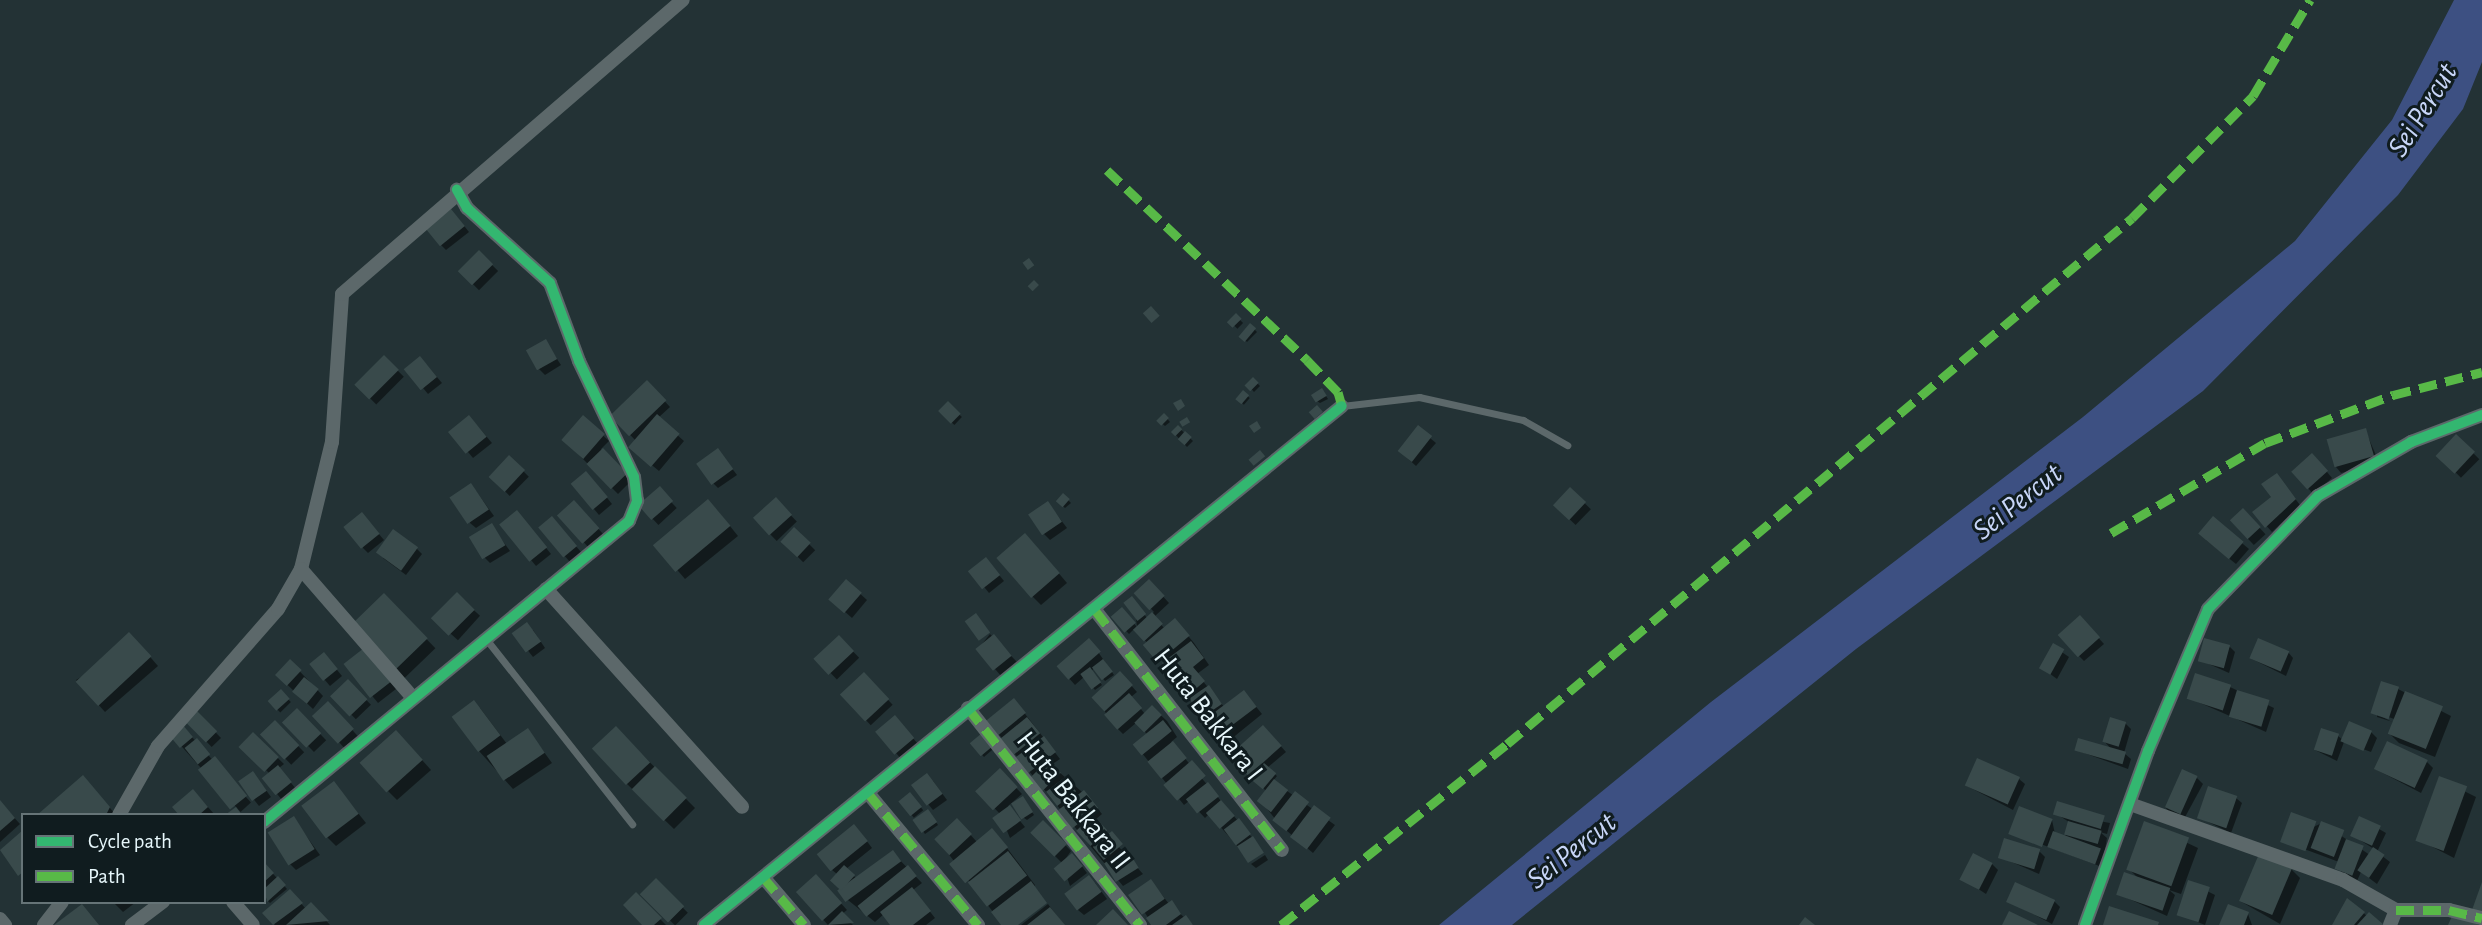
<!DOCTYPE html>
<html>
<head>
<meta charset="utf-8">
<style>
  body { margin:0 }
  #map { position:relative; width:2482px; height:925px; overflow:hidden; background:#233235; font-family:"Alegreya Sans",sans-serif }
  div>[style] { position:absolute }
  .water>* { inset:0; background:#3d5082 }
  .shadow>* { inset:0; background:#0007; transform-origin:0 0 }
  .building>* { inset:0; background:#394a4b; transform-origin:0 0 }
  .lane>* { height:7px; margin:-3.5px; padding:0 3.5px; transform-origin:3.5px; border-radius:3.5px; background:#5c686a }
  .street>* { height:14px; margin:-7px; padding:0 7px; transform-origin:7px; border-radius:7px; background:#5c686a }
  .quiet>* { height:9px; margin-top:-4.5px; transform-origin:0; background:repeating-linear-gradient(90deg,#58b947 0 18px,transparent 0 27px) }
  .cycleway>* { height:10px; margin:-5px; padding:0 5px; transform-origin:5px; border-radius:5px; background:#33b770 }
  span { translate:-50% -50%; white-space:nowrap; text-align:center; line-height:1.15; -webkit-text-stroke:6px #101c1f; paint-order:stroke }
  .street-label { font-size:28px; color:#e7f7fb }
  .water-label { font-size:30px; color:#c8d6f8; font-style:italic }
  .legend { position:absolute; left:21px; top:813px; width:245px; height:91px; box-sizing:border-box; background:#101c1f; border:2px solid #667477; margin:0; padding:9px 12px; list-style:none; font-size:21px; color:#e7f7fb }
  .legend li { display:flex; align-items:center; gap:14px; height:35px }
  .legend b { width:35px; border:2px solid #667477 }
</style>
</head>
<body>
<div id="map">
  <div class="water">
    <i style="clip-path:polygon(2454px 0,2482px 0,2482px 62px,2463px 109px,2398px 195px,2203px 391px,1856px 649px,1512px 925px,1439px 925px,1711px 702px,2083px 417px,2295px 241px,2392px 120px)"></i>
  </div>
  <div class="shadow">
    <i style="clip-path:polygon(457px 217px,469px 232px,446px 250px,440px 244px)"></i>
    <i style="left:479px;top:252px;width:27px;height:27px;rotate:45deg"></i>
    <i style="left:1236px;top:316px;width:10px;height:8px;rotate:45deg"></i>
    <i style="clip-path:polygon(1250px 325px,1257px 332px,1247px 342px,1241px 336px)"></i>
    <i style="clip-path:polygon(545px 341px,561px 365px,545px 375px,539px 369px)"></i>
    <i style="left:384px;top:357px;width:28px;height:39px;rotate:45deg"></i>
    <i style="clip-path:polygon(426px 364px,442px 383px,428px 394px,423px 388px)"></i>
    <i style="clip-path:polygon(1253px 379px,1260px 386px,1254px 392px,1248px 385px)"></i>
    <i style="clip-path:polygon(647px 382px,670px 407px,658px 418px,684px 441px,659px 471px,636px 452px,636px 441px,611px 415px)"></i>
    <i style="left:1243px;top:392px;width:9px;height:9px;rotate:41deg"></i>
    <i style="clip-path:polygon(1324px 393px,1328px 399px,1320px 403px,1317px 401px)"></i>
    <i style="left:948px;top:404px;width:19px;height:11px;rotate:43deg"></i>
    <i style="clip-path:polygon(1164px 415px,1170px 422px,1165px 426px,1158px 420px)"></i>
    <i style="clip-path:polygon(584px 418px,609px 441px,601px 449px,632px 480px,618px 494px,564px 440px)"></i>
    <i style="clip-path:polygon(475px 423px,492px 443px,473px 458px,468px 452px)"></i>
    <i style="clip-path:polygon(1178px 427px,1193px 441px,1187px 447px,1173px 432px)"></i>
    <i style="clip-path:polygon(2365px 430px,2379px 462px,2341px 473px,2336px 467px)"></i>
    <i style="left:2456px;top:436px;width:33px;height:26px;rotate:45deg"></i>
    <i style="clip-path:polygon(1430px 438px,1436px 443px,1416px 466px,1405px 456px)"></i>
    <i style="clip-path:polygon(718px 450px,737px 475px,718px 488px,713px 483px)"></i>
    <i style="left:509px;top:457px;width:28px;height:27px;rotate:45deg"></i>
    <i style="clip-path:polygon(2318px 461px,2332px 478px,2313px 494px,2308px 488px)"></i>
    <i style="clip-path:polygon(2277px 475px,2300px 505px,2272px 532px,2254px 512px,2273px 498px)"></i>
    <i style="clip-path:polygon(592px 479px,612px 504px,599px 515px,573px 484px)"></i>
    <i style="left:659px;top:489px;width:26px;height:25px;rotate:47deg"></i>
    <i style="left:1570px;top:489px;width:29px;height:22px;rotate:44deg"></i>
    <i style="clip-path:polygon(476px 491px,494px 516px,476px 528px,470px 523px)"></i>
    <i style="clip-path:polygon(1063px 495px,1071px 503px,1065px 508px,1057px 501px)"></i>
    <i style="left:776px;top:500px;width:30px;height:28px;rotate:46deg"></i>
    <i style="clip-path:polygon(1048px 503px,1067px 528px,1050px 540px,1044px 534px)"></i>
    <i style="clip-path:polygon(580px 508px,603px 534px,588px 547px,560px 515px)"></i>
    <i style="clip-path:polygon(717px 510px,738px 536px,685px 579px,655px 544px)"></i>
    <i style="left:2243px;top:510px;width:33px;height:16px;rotate:47deg"></i>
    <i style="clip-path:polygon(522px 518px,551px 554px,536px 566px,501px 524px)"></i>
    <i style="clip-path:polygon(2213px 519px,2249px 549px,2236px 564px,2206px 540px)"></i>
    <i style="clip-path:polygon(367px 520px,384px 540px,368px 553px,363px 548px)"></i>
    <i style="clip-path:polygon(557px 524px,581px 552px,570px 562px,540px 528px)"></i>
    <i style="clip-path:polygon(491px 525px,510px 551px,490px 563px,485px 558px)"></i>
    <i style="left:794px;top:529px;width:30px;height:17px;rotate:45deg"></i>
    <i style="clip-path:polygon(1034px 544px,1067px 583px,1041px 605px,1032px 596px)"></i>
    <i style="clip-path:polygon(416px 548px,422px 554px,406px 575px,383px 558px)"></i>
    <i style="clip-path:polygon(991px 565px,1004px 581px,989px 593px,971px 571px)"></i>
    <i style="clip-path:polygon(846px 581px,867px 600px,852px 618px,836px 604px)"></i>
    <i style="clip-path:polygon(1149px 581px,1169px 603px,1154px 617px,1165px 629px,1180px 626px,1194px 643px,1209px 665px,1197px 674px,1225px 708px,1249px 698px,1262px 714px,1225px 744px,1187px 696px,1182px 679px,1134px 629px,1129px 634px,1113px 617px,1122px 610px,1137px 627px,1134px 601px,1147px 618px,1154px 612px,1136px 593px)"></i>
    <i style="left:384px;top:595px;width:74px;height:44px;rotate:46deg"></i>
    <i style="left:457px;top:595px;width:31px;height:33px;rotate:42deg"></i>
    <i style="clip-path:polygon(2085px 623px,2104px 644px,2084px 661px,2079px 656px)"></i>
    <i style="clip-path:polygon(533px 630px,545px 648px,533px 657px,515px 634px)"></i>
    <i style="clip-path:polygon(990px 634px,1017px 662px,1001px 676px,978px 649px)"></i>
    <i style="left:839px;top:637px;width:29px;height:31px;rotate:46deg"></i>
    <i style="clip-path:polygon(138px 643px,158px 666px,105px 712px,76px 680px)"></i>
    <i style="clip-path:polygon(1094px 646px,1114px 675px,1105px 681px,1095px 668px,1091px 671px,1102px 685px,1095px 690px,1084px 677px,1075px 685px,1058px 666px)"></i>
    <i style="clip-path:polygon(2053px 646px,2069px 657px,2057px 679px,2042px 668px)"></i>
    <i style="clip-path:polygon(2230px 647px,2235px 652px,2229px 673px,2200px 660px)"></i>
    <i style="clip-path:polygon(2288px 652px,2293px 658px,2286px 676px,2252px 659px)"></i>
    <i style="clip-path:polygon(369px 656px,396px 689px,378px 703px,346px 664px)"></i>
    <i style="clip-path:polygon(329px 660px,342px 676px,330px 686px,311px 664px)"></i>
    <i style="clip-path:polygon(290px 661px,323px 696px,313px 709px,277px 675px)"></i>
    <i style="clip-path:polygon(1120px 673px,1137px 692px,1131px 697px,1145px 714px,1152px 707px,1167px 721px,1177px 737px,1171px 742px,1255px 841px,1240px 849px,1209px 814px,1205px 818px,1189px 801px,1184px 805px,1137px 747px,1148px 735px,1136px 723px,1123px 734px,1117px 728px,1094px 697px)"></i>
    <i style="left:864px;top:674px;width:42px;height:30px;rotate:47deg"></i>
    <i style="left:348px;top:681px;width:33px;height:21px;rotate:46deg"></i>
    <i style="clip-path:polygon(2230px 687px,2274px 708px,2266px 732px,2189px 698px)"></i>
    <i style="clip-path:polygon(evenodd,2398px 689px,2451px 716px,2435px 757px,2399px 743px,2390px 734px,2394px 723px,2373px 712px,2398px 689px,2377px 713px,2397px 720px,2396px 723px,2377px 717px,2377px 713px)"></i>
    <i style="left:281px;top:692px;width:14px;height:15px;rotate:45deg"></i>
    <i style="left:328px;top:703px;width:45px;height:18px;rotate:48deg"></i>
    <i style="clip-path:polygon(1019px 706px,1060px 759px,1051px 765px,1089px 798px,1102px 814px,1095px 820px,1143px 874px,1123px 886px,988px 721px)"></i>
    <i style="clip-path:polygon(480px 708px,507px 744px,528px 730px,552px 763px,513px 789px,479px 751px)"></i>
    <i style="left:297px;top:710px;width:42px;height:17px;rotate:46deg"></i>
    <i style="left:196px;top:712px;width:36px;height:13px;rotate:46deg"></i>
    <i style="left:275px;top:722px;width:42px;height:18px;rotate:46deg"></i>
    <i style="clip-path:polygon(900px 723px,918px 744px,901px 759px,896px 753px)"></i>
    <i style="clip-path:polygon(2125px 723px,2131px 729px,2124px 753px,2131px 759px,2128px 769px,2076px 750px,2112px 750px,2104px 741px)"></i>
    <i style="left:182px;top:726px;width:103px;height:14px;rotate:48deg"></i>
    <i style="clip-path:polygon(616px 728px,695px 808px,674px 829px,627px 784px)"></i>
    <i style="clip-path:polygon(2371px 732px,2377px 738px,2371px 752px,2344px 742px,2337px 761px,2315px 750px,2338px 736px,2343px 740px)"></i>
    <i style="clip-path:polygon(1269px 733px,1286px 752px,1267px 768px,1277px 776px,1273px 781px,1335px 825px,1313px 853px,1280px 825px,1264px 805px,1266px 791px,1232px 755px)"></i>
    <i style="clip-path:polygon(253px 734px,284px 764px,279px 768px,296px 789px,282px 800px,264px 778px,270px 774px,242px 746px)"></i>
    <i style="left:982px;top:735px;width:18px;height:13px;rotate:49deg"></i>
    <i style="clip-path:polygon(405px 741px,431px 770px,397px 800px,388px 791px)"></i>
    <i style="clip-path:polygon(2427px 762px,2433px 768px,2421px 793px,2375px 769px)"></i>
    <i style="clip-path:polygon(1000px 771px,1022px 794px,1008px 806px,1025px 827px,1010px 838px,1000px 814px,978px 791px)"></i>
    <i style="clip-path:polygon(2197px 778px,2203px 784px,2184px 819px,2170px 813px,2165px 807px)"></i>
    <i style="clip-path:polygon(258px 779px,271px 797px,259px 806px,240px 782px)"></i>
    <i style="clip-path:polygon(2019px 779px,2025px 784px,2013px 810px,1967px 786px)"></i>
    <i style="clip-path:polygon(2440px 779px,2476px 797px,2454px 858px,2419px 840px)"></i>
    <i style="clip-path:polygon(933px 781px,947px 800px,933px 810px,928px 804px)"></i>
    <i style="clip-path:polygon(334px 783px,366px 823px,336px 846px,327px 837px)"></i>
    <i style="clip-path:polygon(92px 787px,116px 815px,40px 815px)"></i>
    <i style="left:910px;top:794px;width:21px;height:12px;rotate:51deg"></i>
    <i style="clip-path:polygon(199px 797px,215px 815px,181px 815px)"></i>
    <i style="clip-path:polygon(2236px 798px,2242px 803px,2231px 833px,2198px 817px)"></i>
    <i style="clip-path:polygon(1025px 801px,1034px 815px,1027px 820px,1024px 818px)"></i>
    <i style="clip-path:polygon(0 802px,20px 824px,0 842px)"></i>
    <i style="clip-path:polygon(930px 813px,938px 825px,925px 834px,923px 831px)"></i>
    <i style="clip-path:polygon(2055px 813px,2110px 823px,2107px 834px,2100px 832px,2107px 838px,2102px 867px,2011px 833px,2052px 820px,2055px 834px,2065px 837px,2069px 822px)"></i>
    <i style="clip-path:polygon(2360px 818px,2386px 833px,2377px 852px,2390px 862px,2377px 884px,2361px 872px,2357px 881px,2342px 875px,2339px 862px,2283px 841px,2322px 823px,2370px 855px,2374px 849px,2352px 835px)"></i>
    <i style="clip-path:polygon(294px 819px,320px 855px,296px 870px,290px 864px)"></i>
    <i style="clip-path:polygon(957px 820px,977px 842px,998px 836px,1035px 885px,1015px 925px,1003px 925px,937px 839px)"></i>
    <i style="clip-path:polygon(1043px 822px,1071px 851px,1064px 861px,1078px 861px,1087px 873px,1070px 886px,1062px 863px,1032px 833px)"></i>
    <i style="clip-path:polygon(2145px 823px,2198px 848px,2181px 894px,2169px 890px,2175px 895px,2167px 916px,2118px 894px,2138px 878px,2129px 869px)"></i>
    <i style="clip-path:polygon(860px 832px,872px 848px,846px 869px,856px 878px,843px 891px,831px 880px,837px 874px,832px 870px)"></i>
    <i style="clip-path:polygon(2039px 851px,2045px 857px,2039px 874px,2000px 857px)"></i>
    <i style="clip-path:polygon(893px 853px,922px 883px,913px 890px,935px 918px,926px 925px,892px 925px,884px 914px,875px 922px,843px 896px)"></i>
    <i style="clip-path:polygon(1265px 855px,1268px 860px,1256px 868px,1251px 864px)"></i>
    <i style="clip-path:polygon(264px 864px,287px 889px,270px 903px,264px 897px)"></i>
    <i style="clip-path:polygon(1992px 864px,1998px 870px,1986px 894px,1963px 879px)"></i>
    <i style="clip-path:polygon(2291px 869px,2300px 878px,2280px 924px,2240px 901px)"></i>
    <i style="left:656px;top:881px;width:45px;height:18px;rotate:45deg"></i>
    <i style="clip-path:polygon(822px 882px,847px 910px,842px 914px,853px 925px,828px 925px,798px 892px)"></i>
    <i style="clip-path:polygon(2189px 882px,2215px 895px,2205px 925px,2178px 914px)"></i>
    <i style="clip-path:polygon(1095px 883px,1107px 899px,1084px 915px,1078px 910px)"></i>
    <i style="clip-path:polygon(1156px 887px,1169px 904px,1193px 925px,1153px 925px,1145px 913px)"></i>
    <i style="clip-path:polygon(290px 891px,306px 909px,311px 904px,330px 925px,275px 925px,265px 914px)"></i>
    <i style="clip-path:polygon(636px 895px,666px 925px,644px 925px)"></i>
    <i style="clip-path:polygon(2348px 900px,2367px 916px,2382px 925px,2333px 925px)"></i>
    <i style="clip-path:polygon(2008px 901px,2054px 901px,2060px 907px,2052px 924px)"></i>
    <i style="clip-path:polygon(113px 902px,136px 902px,123px 912px)"></i>
    <i style="clip-path:polygon(1048px 904px,1064px 925px,1021px 925px)"></i>
    <i style="clip-path:polygon(2248px 914px,2252px 925px,2221px 925px)"></i>
  </div>
  <div class="building">
    <i style="left:451px;top:209px;width:22px;height:32px;rotate:51deg"></i>
    <i style="left:479px;top:250px;width:20px;height:30px;rotate:45deg"></i>
    <i style="left:1029px;top:258px;width:9px;height:8px;rotate:54deg"></i>
    <i style="left:1034px;top:280px;width:7px;height:9px;rotate:45deg"></i>
    <i style="left:1151px;top:306px;width:13px;height:11px;rotate:48deg"></i>
    <i style="left:1236px;top:313px;width:8px;height:13px;rotate:45deg"></i>
    <i style="left:1250px;top:323px;width:8px;height:18px;rotate:40deg"></i>
    <i style="left:546px;top:339px;width:23px;height:23px;rotate:61deg"></i>
    <i style="left:384px;top:355px;width:21px;height:42px;rotate:45deg"></i>
    <i style="left:420px;top:356px;width:27px;height:21px;rotate:51deg"></i>
    <i style="left:1253px;top:377px;width:8px;height:12px;rotate:45deg"></i>
    <i style="left:647px;top:380px;width:28px;height:52px;rotate:46deg"></i>
    <i style="left:1322px;top:388px;width:9px;height:13px;rotate:58deg"></i>
    <i style="left:1243px;top:390px;width:8px;height:12px;rotate:40deg"></i>
    <i style="clip-path:polygon(1181px 399px,1185px 406px,1178px 411px,1173px 403px)"></i>
    <i style="left:948px;top:401px;width:18px;height:14px;rotate:45deg"></i>
    <i style="left:1317px;top:405px;width:9px;height:11px;rotate:49deg"></i>
    <i style="left:1164px;top:413px;width:7px;height:11px;rotate:45deg"></i>
    <i style="left:657px;top:414px;width:30px;height:44px;rotate:41deg"></i>
    <i style="left:469px;top:415px;width:28px;height:27px;rotate:51deg"></i>
    <i style="left:583px;top:415px;width:29px;height:33px;rotate:41deg"></i>
    <i style="left:1187px;top:417px;width:6px;height:9px;rotate:59deg"></i>
    <i style="clip-path:polygon(1257px 421px,1261px 428px,1254px 433px,1249px 426px)"></i>
    <i style="left:1178px;top:425px;width:6px;height:10px;rotate:45deg"></i>
    <i style="left:1418px;top:425px;width:18px;height:33px;rotate:38deg"></i>
    <i style="left:2366px;top:428px;width:29px;height:41px;rotate:74deg"></i>
    <i style="left:1185px;top:431px;width:9px;height:11px;rotate:41deg"></i>
    <i style="left:2456px;top:434px;width:26px;height:30px;rotate:43deg"></i>
    <i style="left:603px;top:448px;width:35px;height:23px;rotate:46deg"></i>
    <i style="left:718px;top:448px;width:26px;height:27px;rotate:54deg"></i>
    <i style="left:1260px;top:450px;width:8px;height:15px;rotate:50deg"></i>
    <i style="left:2312px;top:453px;width:24px;height:28px;rotate:48deg"></i>
    <i style="left:509px;top:455px;width:22px;height:30px;rotate:43deg"></i>
    <i style="left:586px;top:471px;width:34px;height:20px;rotate:50deg"></i>
    <i style="clip-path:polygon(2277px 473px,2296px 499px,2265px 528px,2252px 512px,2271px 497px,2261px 484px)"></i>
    <i style="left:471px;top:483px;width:32px;height:26px;rotate:56deg"></i>
    <i style="left:660px;top:486px;width:20px;height:29px;rotate:49deg"></i>
    <i style="left:1570px;top:487px;width:22px;height:25px;rotate:43deg"></i>
    <i style="left:1063px;top:493px;width:9px;height:11px;rotate:41deg"></i>
    <i style="left:776px;top:497px;width:24px;height:31px;rotate:48deg"></i>
    <i style="left:708px;top:499px;width:35px;height:72px;rotate:50deg"></i>
    <i style="left:574px;top:500px;width:38px;height:23px;rotate:48deg"></i>
    <i style="left:1048px;top:501px;width:25px;height:24px;rotate:56deg"></i>
    <i style="left:2243px;top:508px;width:26px;height:18px;rotate:47deg"></i>
    <i style="left:517px;top:510px;width:48px;height:23px;rotate:51deg"></i>
    <i style="left:362px;top:512px;width:28px;height:24px;rotate:51deg"></i>
    <i style="left:552px;top:516px;width:39px;height:18px;rotate:50deg"></i>
    <i style="left:2213px;top:516px;width:40px;height:23px;rotate:40deg"></i>
    <i style="left:492px;top:523px;width:26px;height:27px;rotate:59deg"></i>
    <i style="left:794px;top:527px;width:23px;height:20px;rotate:43deg"></i>
    <i style="left:393px;top:529px;width:31px;height:29px;rotate:36deg"></i>
    <i style="left:1025px;top:533px;width:53px;height:38px;rotate:49deg"></i>
    <i style="left:986px;top:557px;width:23px;height:23px;rotate:52deg"></i>
    <i style="left:846px;top:579px;width:21px;height:27px;rotate:41deg"></i>
    <i style="left:1149px;top:579px;width:23px;height:21px;rotate:47deg"></i>
    <i style="left:457px;top:592px;width:25px;height:37px;rotate:45deg"></i>
    <i style="left:384px;top:593px;width:63px;height:47px;rotate:46deg"></i>
    <i style="left:1132px;top:596px;width:23px;height:11px;rotate:52deg"></i>
    <i style="left:1122px;top:607px;width:21px;height:15px;rotate:49deg"></i>
    <i style="left:1152px;top:612px;width:16px;height:26px;rotate:47deg"></i>
    <i style="left:976px;top:613px;width:24px;height:14px;rotate:54deg"></i>
    <i style="left:2080px;top:615px;width:30px;height:30px;rotate:48deg"></i>
    <i style="left:1175px;top:618px;width:23px;height:42px;rotate:50deg"></i>
    <i style="left:527px;top:622px;width:24px;height:19px;rotate:54deg"></i>
    <i style="left:129px;top:632px;width:33px;height:73px;rotate:47deg"></i>
    <i style="left:994px;top:634px;width:28px;height:24px;rotate:51deg"></i>
    <i style="left:839px;top:635px;width:22px;height:35px;rotate:47deg"></i>
    <i style="left:1089px;top:638px;width:18px;height:43px;rotate:49deg"></i>
    <i style="left:2204px;top:638px;width:27px;height:24px;rotate:15deg"></i>
    <i style="left:2258px;top:638px;width:34px;height:22px;rotate:23deg"></i>
    <i style="clip-path:polygon(1191px 641px,1204px 658px,1193px 667px,1205px 681px,1185px 698px,1174px 684px,1188px 671px,1175px 680px,1162px 663px)"></i>
    <i style="left:2053px;top:643px;width:13px;height:29px;rotate:29deg"></i>
    <i style="left:364px;top:648px;width:43px;height:26px;rotate:52deg"></i>
    <i style="left:324px;top:652px;width:22px;height:19px;rotate:51deg"></i>
    <i style="left:290px;top:659px;width:16px;height:22px;rotate:43deg"></i>
    <i style="left:1103px;top:659px;width:16px;height:14px;rotate:52deg"></i>
    <i style="left:1090px;top:667px;width:19px;height:12px;rotate:54deg"></i>
    <i style="left:1120px;top:671px;width:19px;height:39px;rotate:47deg"></i>
    <i style="left:864px;top:672px;width:37px;height:33px;rotate:47deg"></i>
    <i style="left:2195px;top:673px;width:38px;height:27px;rotate:18deg"></i>
    <i style="left:304px;top:677px;width:19px;height:19px;rotate:39deg"></i>
    <i style="left:348px;top:679px;width:28px;height:25px;rotate:46deg"></i>
    <i style="left:2381px;top:681px;width:19px;height:34px;rotate:18deg"></i>
    <i style="left:1209px;top:685px;width:23px;height:24px;rotate:56deg"></i>
    <i style="left:281px;top:689px;width:13px;height:18px;rotate:48deg"></i>
    <i style="left:1244px;top:690px;width:21px;height:51px;rotate:53deg"></i>
    <i style="left:2237px;top:690px;width:34px;height:28px;rotate:17deg"></i>
    <i style="left:2405px;top:691px;width:41px;height:46px;rotate:22deg"></i>
    <i style="left:1129px;top:693px;width:20px;height:33px;rotate:49deg"></i>
    <i style="left:1014px;top:698px;width:19px;height:36px;rotate:51deg"></i>
    <i style="left:474px;top:700px;width:44px;height:28px;rotate:53deg"></i>
    <i style="left:328px;top:701px;width:38px;height:22px;rotate:47deg"></i>
    <i style="left:1152px;top:705px;width:14px;height:25px;rotate:45deg"></i>
    <i style="left:297px;top:708px;width:35px;height:21px;rotate:46deg"></i>
    <i style="left:196px;top:710px;width:30px;height:16px;rotate:45deg"></i>
    <i style="left:895px;top:715px;width:30px;height:26px;rotate:50deg"></i>
    <i style="left:1027px;top:717px;width:21px;height:34px;rotate:51deg"></i>
    <i style="left:2110px;top:717px;width:17px;height:26px;rotate:17deg"></i>
    <i style="left:275px;top:720px;width:35px;height:21px;rotate:46deg"></i>
    <i style="left:1163px;top:720px;width:14px;height:39px;rotate:51deg"></i>
    <i style="left:2349px;top:721px;width:25px;height:22px;rotate:23deg"></i>
    <i style="left:182px;top:724px;width:17px;height:17px;rotate:50deg"></i>
    <i style="left:1263px;top:725px;width:28px;height:45px;rotate:48deg"></i>
    <i style="left:616px;top:726px;width:50px;height:33px;rotate:47deg"></i>
    <i style="left:528px;top:728px;width:30px;height:50px;rotate:56deg"></i>
    <i style="left:2321px;top:728px;width:19px;height:23px;rotate:18deg"></i>
    <i style="left:396px;top:730px;width:40px;height:49px;rotate:48deg"></i>
    <i style="left:253px;top:732px;width:36px;height:21px;rotate:44deg"></i>
    <i style="left:982px;top:733px;width:17px;height:16px;rotate:50deg"></i>
    <i style="left:1044px;top:736px;width:20px;height:36px;rotate:53deg"></i>
    <i style="left:197px;top:738px;width:21px;height:16px;rotate:51deg"></i>
    <i style="left:2078px;top:738px;width:50px;height:13px;rotate:16deg"></i>
    <i style="left:1173px;top:741px;width:22px;height:33px;rotate:51deg"></i>
    <i style="left:2387px;top:741px;width:45px;height:31px;rotate:25deg"></i>
    <i style="left:215px;top:756px;width:51px;height:22px;rotate:51deg"></i>
    <i style="left:1977px;top:758px;width:47px;height:30px;rotate:24deg"></i>
    <i style="left:1048px;top:760px;width:18px;height:28px;rotate:45deg"></i>
    <i style="left:1192px;top:760px;width:21px;height:38px;rotate:49deg"></i>
    <i style="left:1264px;top:763px;width:16px;height:21px;rotate:40deg"></i>
    <i style="left:278px;top:765px;width:22px;height:21px;rotate:51deg"></i>
    <i style="left:655px;top:766px;width:45px;height:33px;rotate:45deg"></i>
    <i style="left:1000px;top:768px;width:26px;height:34px;rotate:47deg"></i>
    <i style="left:2182px;top:769px;width:17px;height:42px;rotate:24deg"></i>
    <i style="left:253px;top:771px;width:24px;height:18px;rotate:55deg"></i>
    <i style="left:927px;top:773px;width:26px;height:20px;rotate:53deg"></i>
    <i style="clip-path:polygon(83px 775px,110px 807px,106px 815px,37px 815px)"></i>
    <i style="left:2439px;top:776px;width:30px;height:69px;rotate:20deg"></i>
    <i style="left:1065px;top:777px;width:18px;height:24px;rotate:52deg"></i>
    <i style="left:1274px;top:779px;width:18px;height:28px;rotate:38deg"></i>
    <i style="left:334px;top:781px;width:41px;height:41px;rotate:53deg"></i>
    <i style="left:1208px;top:782px;width:18px;height:28px;rotate:52deg"></i>
    <i style="left:2208px;top:786px;width:31px;height:34px;rotate:19deg"></i>
    <i style="clip-path:polygon(193px 789px,208px 807px,199px 815px,179px 815px,172px 807px)"></i>
    <i style="left:1084px;top:790px;width:23px;height:33px;rotate:52deg"></i>
    <i style="left:1295px;top:791px;width:18px;height:37px;rotate:38deg"></i>
    <i style="left:910px;top:792px;width:19px;height:15px;rotate:51deg"></i>
    <i style="left:1023px;top:796px;width:19px;height:14px;rotate:58deg"></i>
    <i style="clip-path:polygon(0 800px,15px 818px,0 831px)"></i>
    <i style="left:1221px;top:800px;width:21px;height:20px;rotate:49deg"></i>
    <i style="left:2057px;top:801px;width:50px;height:14px;rotate:17deg"></i>
    <i style="left:1010px;top:805px;width:19px;height:22px;rotate:54deg"></i>
    <i style="left:1314px;top:805px;width:21px;height:40px;rotate:37deg"></i>
    <i style="left:2019px;top:806px;width:36px;height:30px;rotate:21deg"></i>
    <i style="clip-path:polygon(236px 807px,242px 815px,225px 815px)"></i>
    <i style="left:928px;top:809px;width:16px;height:19px;rotate:55deg"></i>
    <i style="left:2291px;top:812px;width:27px;height:32px;rotate:20deg"></i>
    <i style="left:1093px;top:815px;width:21px;height:23px;rotate:47deg"></i>
    <i style="left:294px;top:816px;width:39px;height:31px;rotate:58deg"></i>
    <i style="left:2359px;top:816px;width:24px;height:22px;rotate:24deg"></i>
    <i style="left:957px;top:818px;width:22px;height:31px;rotate:47deg"></i>
    <i style="left:1239px;top:818px;width:20px;height:19px;rotate:53deg"></i>
    <i style="left:1043px;top:820px;width:34px;height:18px;rotate:45deg"></i>
    <i style="left:2068px;top:821px;width:35px;height:14px;rotate:16deg"></i>
    <i style="left:2144px;top:821px;width:48px;height:52px;rotate:20deg"></i>
    <i style="left:2321px;top:821px;width:25px;height:29px;rotate:21deg"></i>
    <i style="left:854px;top:824px;width:22px;height:48px;rotate:51deg"></i>
    <i style="left:992px;top:828px;width:25px;height:56px;rotate:50deg"></i>
    <i style="clip-path:polygon(23px 830px,23px 872px,18px 876px,0 850px)"></i>
    <i style="left:1112px;top:831px;width:17px;height:25px;rotate:50deg"></i>
    <i style="left:2053px;top:831px;width:51px;height:17px;rotate:20deg"></i>
    <i style="left:1253px;top:836px;width:20px;height:19px;rotate:57deg"></i>
    <i style="left:2004px;top:838px;width:38px;height:21px;rotate:17deg"></i>
    <i style="left:2346px;top:839px;width:19px;height:32px;rotate:21deg"></i>
    <i style="left:2373px;top:847px;width:14px;height:28px;rotate:34deg"></i>
    <i style="left:1127px;top:849px;width:22px;height:27px;rotate:58deg"></i>
    <i style="left:893px;top:850px;width:14px;height:69px;rotate:54deg"></i>
    <i style="left:1008px;top:851px;width:31px;height:51px;rotate:52deg"></i>
    <i style="left:1072px;top:853px;width:17px;height:24px;rotate:50deg"></i>
    <i style="left:1973px;top:853px;width:22px;height:30px;rotate:27deg"></i>
    <i style="left:2259px;top:854px;width:36px;height:51px;rotate:23deg"></i>
    <i style="clip-path:polygon(264px 862px,274px 873px,264px 882px)"></i>
    <i style="left:844px;top:865px;width:15px;height:21px;rotate:42deg"></i>
    <i style="left:908px;top:865px;width:14px;height:65px;rotate:51deg"></i>
    <i style="left:2124px;top:872px;width:49px;height:24px;rotate:19deg"></i>
    <i style="left:816px;top:874px;width:39px;height:27px;rotate:48deg"></i>
    <i style="left:1089px;top:875px;width:21px;height:31px;rotate:53deg"></i>
    <i style="clip-path:polygon(278px 876px,286px 885px,267px 902px,264px 889px)"></i>
    <i style="left:656px;top:878px;width:40px;height:23px;rotate:45deg"></i>
    <i style="left:1151px;top:879px;width:24px;height:28px;rotate:55deg"></i>
    <i style="left:2188px;top:880px;width:23px;height:37px;rotate:18deg"></i>
    <i style="clip-path:polygon(1031px 881px,1047px 903px,1018px 925px,1001px 925px,991px 912px)"></i>
    <i style="left:2015px;top:882px;width:44px;height:22px;rotate:24deg"></i>
    <i style="clip-path:polygon(2482px 882px,2482px 914px,2472px 910px)"></i>
    <i style="clip-path:polygon(912px 887px,931px 911px,913px 925px,890px 925px,880px 912px)"></i>
    <i style="clip-path:polygon(290px 889px,303px 903px,273px 925px,262px 913px)"></i>
    <i style="clip-path:polygon(636px 892px,662px 918px,654px 925px,642px 925px,623px 905px)"></i>
    <i style="clip-path:polygon(2347px 898px,2365px 912px,2354px 925px,2332px 925px)"></i>
    <i style="clip-path:polygon(1172px 900px,1181px 914px,1166px 925px,1151px 925px,1146px 918px)"></i>
    <i style="clip-path:polygon(311px 902px,329px 921px,286px 925px)"></i>
    <i style="clip-path:polygon(82px 904px,99px 925px,54px 925px)"></i>
    <i style="clip-path:polygon(2228px 904px,2249px 912px,2244px 925px,2219px 925px)"></i>
    <i style="clip-path:polygon(2109px 906px,2159px 922px,2158px 925px,2103px 925px)"></i>
    <i style="clip-path:polygon(1050px 907px,1065px 925px,1027px 925px)"></i>
    <i style="clip-path:polygon(1113px 909px,1128px 925px,1096px 925px)"></i>
    <i style="clip-path:polygon(842px 911px,854px 923px,828px 925px)"></i>
    <i style="clip-path:polygon(2009px 911px,2038px 925px,2002px 925px)"></i>
    <i style="clip-path:polygon(2369px 912px,2384px 925px,2357px 925px)"></i>
    <i style="clip-path:polygon(2453px 914px,2479px 925px,2448px 925px)"></i>
    <i style="clip-path:polygon(1186px 915px,1193px 925px,1172px 925px)"></i>
    <i style="clip-path:polygon(1805px 917px,1815px 925px,1799px 925px)"></i>
  </div>
  <div class="lane">
    <i style="left:1342px;top:406px;width:78px;rotate:-6.7deg"></i>
    <i style="left:1419px;top:397px;width:107px;rotate:12.5deg"></i>
    <i style="left:1523px;top:420px;width:51px;rotate:29.6deg"></i>
    <i style="left:486px;top:639px;width:236px;rotate:51.7deg"></i>
  </div>
  <div class="street">
    <i style="left:301px;top:569px;width:131px;rotate:-76.3deg"></i>
    <i style="left:332px;top:442px;width:148px;rotate:-86.1deg"></i>
    <i style="left:342px;top:294px;width:450px;rotate:-40.8deg"></i>
    <i style="left:546px;top:589px;width:293px;rotate:48deg"></i>
    <i style="left:1095px;top:610px;width:304px;rotate:52.1deg"></i>
    <i style="left:968px;top:708px;width:277px;rotate:51.6deg"></i>
    <i style="left:868px;top:793px;width:172px;rotate:50.2deg"></i>
    <i style="left:2130px;top:804px;width:226px;rotate:19.6deg"></i>
    <i style="left:2343px;top:880px;width:61px;rotate:29.5deg"></i>
    <i style="left:2396px;top:910px;width:16px;rotate:112deg"></i>
    <i style="left:119px;top:815px;width:79px;rotate:-60.5deg"></i>
    <i style="left:158px;top:746px;width:182px;rotate:-48.8deg"></i>
    <i style="left:278px;top:609px;width:46px;rotate:-60.1deg"></i>
    <i style="left:301px;top:569px;width:171px;rotate:49deg"></i>
    <i style="left:264px;top:822px;width:473px;rotate:-39.5deg"></i>
    <i style="left:629px;top:521px;width:22px;rotate:-68deg"></i>
    <i style="left:637px;top:501px;width:24px;rotate:-97deg"></i>
    <i style="left:634px;top:477px;width:128px;rotate:-115.4deg"></i>
    <i style="left:579px;top:361px;width:83px;rotate:-110.4deg"></i>
    <i style="left:550px;top:283px;width:112px;rotate:-137.9deg"></i>
    <i style="left:467px;top:208px;width:21px;rotate:-119deg"></i>
    <i style="left:763px;top:877px;width:63px;rotate:49.5deg"></i>
    <i style="left:233px;top:902px;width:30px;rotate:49deg"></i>
    <i style="left:2396px;top:910px;width:53px"></i>
    <i style="left:2449px;top:910px;width:34px;rotate:14deg"></i>
    <i style="left:0;top:919px;width:8px;rotate:50deg"></i>
    <i style="left:44px;top:925px;width:29px;rotate:-52deg"></i>
    <i style="left:132px;top:925px;width:39px;rotate:-37deg"></i>
    <i style="left:704px;top:925px;width:822px;rotate:-39.13deg"></i>
    <i style="left:2085px;top:925px;width:185px;rotate:-70.1deg"></i>
    <i style="left:2148px;top:751px;width:154px;rotate:-67.1deg"></i>
    <i style="left:2208px;top:609px;width:158px;rotate:-45.8deg"></i>
    <i style="left:2318px;top:496px;width:108px;rotate:-30.1deg"></i>
    <i style="left:2411px;top:442px;width:76px;rotate:-20.8deg"></i>
  </div>
  <div class="quiet">
    <i style="left:1107px;top:170px;width:276px;rotate:43.5deg"></i>
    <i style="left:1307px;top:360px;width:45px;rotate:45.9deg"></i>
    <i style="left:1338px;top:392px;width:15px;rotate:74deg"></i>
    <i style="left:2111px;top:533px;width:178px;rotate:-30.3deg"></i>
    <i style="left:2265px;top:443px;width:137px;rotate:-20.6deg"></i>
    <i style="left:2393px;top:395px;width:92px;rotate:-14.5deg"></i>
    <i style="left:1095px;top:610px;width:304px;rotate:52.1deg"></i>
    <i style="left:968px;top:708px;width:277px;rotate:51.6deg"></i>
    <i style="left:868px;top:793px;width:172px;rotate:50.2deg"></i>
    <i style="left:763px;top:877px;width:63px;rotate:49.5deg"></i>
    <i style="left:2396px;top:910px;width:53px"></i>
    <i style="left:2449px;top:910px;width:34px;rotate:14deg"></i>
    <i style="left:1281px;top:925px;width:290px;rotate:-38.7deg"></i>
    <i style="left:1507px;top:744px;width:817px;rotate:-40.08deg"></i>
    <i style="left:2132px;top:218px;width:172px;rotate:-45.2deg"></i>
    <i style="left:2253px;top:96px;width:112px;rotate:-59.3deg"></i>
  </div>
  <div class="cycleway">
    <i style="left:264px;top:822px;width:473px;rotate:-39.5deg"></i>
    <i style="left:629px;top:521px;width:22px;rotate:-68deg"></i>
    <i style="left:637px;top:501px;width:24px;rotate:-97deg"></i>
    <i style="left:634px;top:477px;width:128px;rotate:-115.4deg"></i>
    <i style="left:579px;top:361px;width:83px;rotate:-110.4deg"></i>
    <i style="left:550px;top:283px;width:112px;rotate:-137.9deg"></i>
    <i style="left:467px;top:208px;width:21px;rotate:-119deg"></i>
    <i style="left:704px;top:925px;width:822px;rotate:-39.13deg"></i>
    <i style="left:2085px;top:925px;width:185px;rotate:-70.1deg"></i>
    <i style="left:2148px;top:751px;width:154px;rotate:-67.1deg"></i>
    <i style="left:2208px;top:609px;width:158px;rotate:-45.8deg"></i>
    <i style="left:2318px;top:496px;width:108px;rotate:-30.1deg"></i>
    <i style="left:2411px;top:442px;width:76px;rotate:-20.8deg"></i>
  </div>
  <div class="street-label">
    <span style="left:1208px;top:715px;rotate:52deg">Huta Bakkara I</span>
    <span style="left:1073px;top:801px;rotate:52deg">Huta Bakkara II</span>
  </div>
  <div class="water-label">
    <span style="left:2423px;top:110px;rotate:-58deg">Sei Percut</span>
    <span style="left:2018px;top:502px;rotate:-38deg">Sei Percut</span>
    <span style="left:1572px;top:851px;rotate:-38deg">Sei Percut</span>
  </div>
  <ul class="legend">
  <li><b style="height:9px;background:#33b770"></b>Cycle path</li>
  <li><b style="height:9px;background:#58b947"></b>Path</li>
  </ul>
</div>
</body>
</html>
